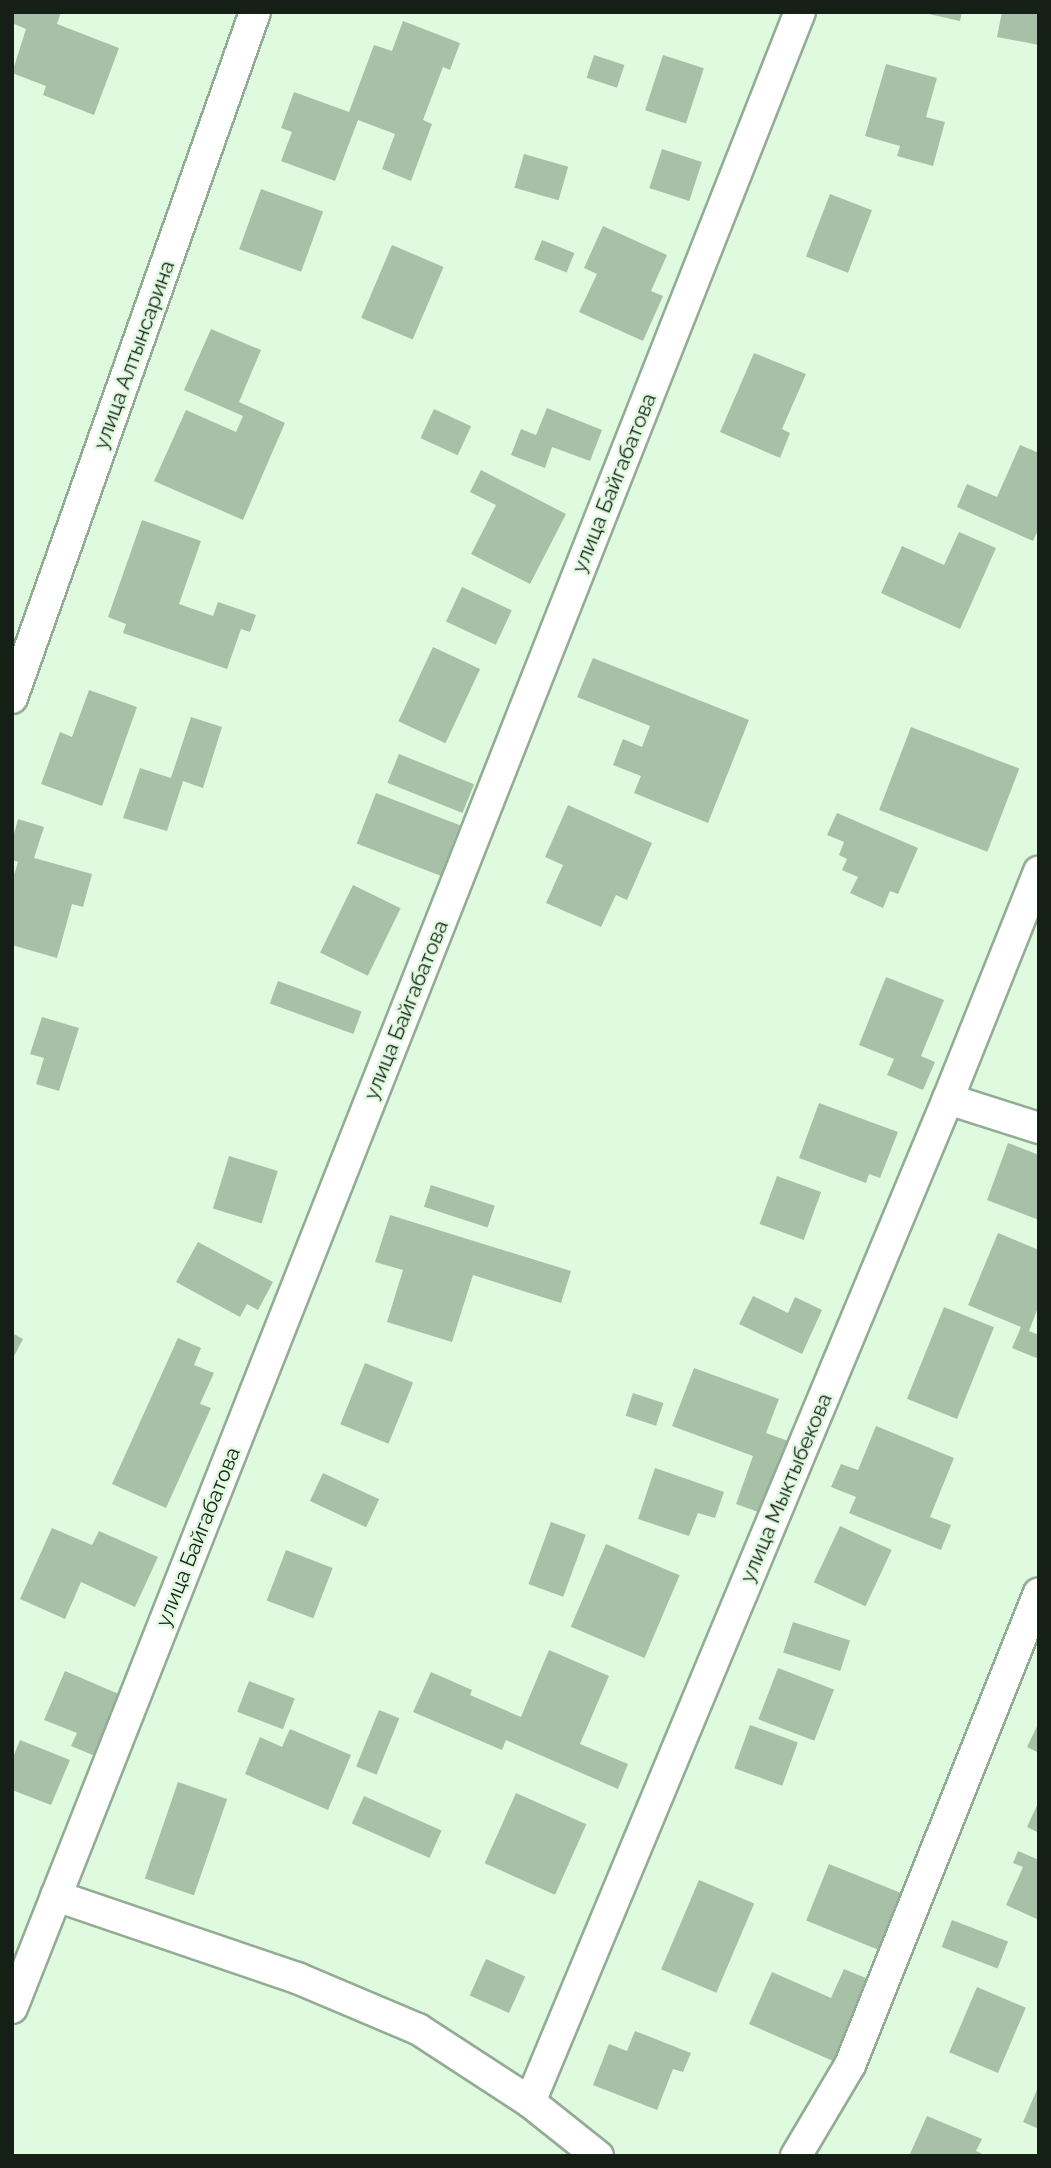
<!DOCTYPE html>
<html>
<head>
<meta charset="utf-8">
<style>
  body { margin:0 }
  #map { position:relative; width:1051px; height:2168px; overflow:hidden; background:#e0fae0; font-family:Raleway,sans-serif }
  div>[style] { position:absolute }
  .building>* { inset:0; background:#a7c0a7; transform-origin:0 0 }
  .roads { filter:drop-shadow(2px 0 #93ac94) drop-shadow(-2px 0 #93ac94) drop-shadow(0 2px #93ac94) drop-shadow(0 -2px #93ac94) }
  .street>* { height:30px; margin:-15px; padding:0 15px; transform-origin:15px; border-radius:15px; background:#fff }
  span { translate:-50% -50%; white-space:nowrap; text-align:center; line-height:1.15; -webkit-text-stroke:5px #e0fae0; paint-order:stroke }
  .street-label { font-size:21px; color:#161f16 }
  .frame { position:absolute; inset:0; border:14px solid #161f16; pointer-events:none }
</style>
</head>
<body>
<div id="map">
  <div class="building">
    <i style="clip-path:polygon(12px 12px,61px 12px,57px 24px,119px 48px,94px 115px,43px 95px,46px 86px,12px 73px,26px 29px,12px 23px)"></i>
    <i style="clip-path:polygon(920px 12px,962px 12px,960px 21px)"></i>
    <i style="clip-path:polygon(1002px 12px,1039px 12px,1039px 45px,997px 37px)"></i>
    <i style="clip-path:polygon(403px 21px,460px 43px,450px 70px,443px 67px,423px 120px,432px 124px,411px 181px,382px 169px,395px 134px,358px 120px,335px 181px,281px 161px,292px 132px,281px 128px,294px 92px,349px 112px,374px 45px,392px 51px)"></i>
    <i style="left:594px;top:55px;width:32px;height:24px;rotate:18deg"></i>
    <i style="left:663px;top:55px;width:43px;height:58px;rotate:18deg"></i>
    <i style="clip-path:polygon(886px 64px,937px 78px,926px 117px,945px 122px,933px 166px,897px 156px,900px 146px,865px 136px)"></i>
    <i style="left:662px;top:149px;width:42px;height:41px;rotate:18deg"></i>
    <i style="left:524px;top:154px;width:46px;height:35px;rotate:16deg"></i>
    <i style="left:261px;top:189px;width:66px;height:64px;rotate:20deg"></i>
    <i style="left:830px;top:194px;width:45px;height:67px;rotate:21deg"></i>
    <i style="clip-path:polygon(603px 226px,667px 255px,651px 291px,663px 296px,643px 341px,579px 312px,597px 274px,584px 268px)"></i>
    <i style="left:542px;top:240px;width:35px;height:21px;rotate:22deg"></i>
    <i style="left:392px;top:245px;width:56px;height:79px;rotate:23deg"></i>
    <i style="clip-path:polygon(211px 329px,261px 350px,239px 402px,285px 423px,243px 520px,154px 481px,186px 410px,236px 432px,243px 416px,184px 390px)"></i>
    <i style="clip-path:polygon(754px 353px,806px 374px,782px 429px,790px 433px,780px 458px,720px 432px)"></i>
    <i style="clip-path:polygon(547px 408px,602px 430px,590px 461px,552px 447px,545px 468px,511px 455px,521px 429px,536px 435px)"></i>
    <i style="left:434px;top:409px;width:41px;height:32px;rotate:25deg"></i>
    <i style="clip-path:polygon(1020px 445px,1039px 453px,1039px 528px,1033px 541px,957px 507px,967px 484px,997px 497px)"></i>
    <i style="clip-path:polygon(481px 470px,566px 514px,530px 584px,471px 554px,496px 505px,470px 492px)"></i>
    <i style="clip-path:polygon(142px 520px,201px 541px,179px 604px,213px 616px,218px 602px,256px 615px,250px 632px,241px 629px,227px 669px,123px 633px,126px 624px,108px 617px)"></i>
    <i style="clip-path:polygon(959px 532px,996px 548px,960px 629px,881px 593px,902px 546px,944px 565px)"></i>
    <i style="left:462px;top:587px;width:55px;height:38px;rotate:25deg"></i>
    <i style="left:433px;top:647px;width:52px;height:82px;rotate:25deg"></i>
    <i style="clip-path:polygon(593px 658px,749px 720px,708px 823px,634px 793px,641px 776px,613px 765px,623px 739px,642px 747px,650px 726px,577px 697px)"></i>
    <i style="clip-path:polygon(89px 690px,137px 707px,102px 806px,41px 784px,60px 732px,72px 737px)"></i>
    <i style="clip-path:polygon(191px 717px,222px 727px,203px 788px,183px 781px,167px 831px,123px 818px,140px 768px,171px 778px)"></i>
    <i style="left:911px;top:727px;width:116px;height:89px;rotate:21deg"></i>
    <i style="left:399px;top:754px;width:81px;height:31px;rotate:22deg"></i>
    <i style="left:376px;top:793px;width:90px;height:54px;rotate:21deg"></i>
    <i style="clip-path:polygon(568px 805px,652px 843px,627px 900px,616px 895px,601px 927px,546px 903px,563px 865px,545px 857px)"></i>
    <i style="clip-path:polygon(837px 813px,918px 848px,898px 894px,890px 891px,883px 908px,850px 893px,858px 877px,842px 870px,847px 859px,839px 855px,844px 842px,827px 835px)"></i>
    <i style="clip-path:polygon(18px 819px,44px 827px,34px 858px,92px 874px,83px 907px,72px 904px,57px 958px,12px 945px,12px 881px,18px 862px,12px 860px,12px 841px)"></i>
    <i style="left:353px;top:885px;width:53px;height:75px;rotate:26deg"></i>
    <i style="clip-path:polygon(886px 977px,944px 1000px,921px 1056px,935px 1062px,923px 1090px,887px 1075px,894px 1059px,859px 1045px)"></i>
    <i style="left:278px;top:981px;width:89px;height:24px;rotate:20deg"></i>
    <i style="clip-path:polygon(42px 1017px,79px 1028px,59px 1091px,36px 1084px,44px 1058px,30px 1054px)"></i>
    <i style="clip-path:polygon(819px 1103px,898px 1132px,880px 1178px,869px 1174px,866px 1183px,799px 1158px)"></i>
    <i style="clip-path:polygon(1008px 1143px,1039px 1155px,1039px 1220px,987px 1200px)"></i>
    <i style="left:229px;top:1156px;width:51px;height:55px;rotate:17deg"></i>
    <i style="left:777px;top:1176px;width:47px;height:51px;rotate:20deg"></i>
    <i style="left:431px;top:1185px;width:67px;height:23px;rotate:18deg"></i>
    <i style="clip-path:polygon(390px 1215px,571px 1271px,561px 1303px,473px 1275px,452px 1342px,387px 1322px,403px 1270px,375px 1262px)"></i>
    <i style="clip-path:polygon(998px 1233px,1039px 1250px,1039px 1305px,1029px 1331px,1039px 1335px,1039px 1359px,1012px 1348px,1021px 1327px,968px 1305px)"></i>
    <i style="clip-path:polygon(198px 1242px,273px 1282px,258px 1310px,247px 1304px,240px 1317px,176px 1282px)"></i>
    <i style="clip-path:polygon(753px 1296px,788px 1313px,795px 1297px,822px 1310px,802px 1354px,739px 1324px)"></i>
    <i style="left:944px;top:1307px;width:54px;height:99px;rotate:22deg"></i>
    <i style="clip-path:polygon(12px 1333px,23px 1339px,12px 1360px)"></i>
    <i style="clip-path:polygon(178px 1338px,201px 1348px,194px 1365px,214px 1373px,200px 1404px,211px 1408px,166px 1508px,112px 1484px)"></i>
    <i style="left:365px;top:1363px;width:52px;height:66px;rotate:22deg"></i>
    <i style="clip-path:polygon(694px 1368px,779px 1399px,766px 1433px,788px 1441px,761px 1513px,736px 1504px,753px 1456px,672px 1426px)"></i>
    <i style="left:633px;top:1393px;width:32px;height:24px;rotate:18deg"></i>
    <i style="clip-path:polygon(876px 1426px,954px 1458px,930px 1517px,951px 1525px,941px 1550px,849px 1513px,856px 1497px,831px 1487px,841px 1464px,858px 1470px)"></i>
    <i style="clip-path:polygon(655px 1468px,724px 1492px,715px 1518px,698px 1513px,689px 1536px,638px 1519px)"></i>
    <i style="left:323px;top:1473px;width:62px;height:31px;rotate:25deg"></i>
    <i style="left:551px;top:1522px;width:37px;height:66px;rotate:20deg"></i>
    <i style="left:840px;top:1526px;width:57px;height:62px;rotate:25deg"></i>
    <i style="clip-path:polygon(52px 1528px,92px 1545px,99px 1531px,158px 1557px,135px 1607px,81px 1582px,65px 1619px,20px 1599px)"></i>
    <i style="left:606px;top:1544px;width:80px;height:90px;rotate:23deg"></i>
    <i style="left:286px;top:1550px;width:50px;height:54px;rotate:21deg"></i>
    <i style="left:793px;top:1622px;width:60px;height:32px;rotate:18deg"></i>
    <i style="clip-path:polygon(549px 1650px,609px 1676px,580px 1744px,628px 1764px,618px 1789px,506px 1740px,502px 1750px,413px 1712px,431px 1672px,472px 1690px,470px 1695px,521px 1717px)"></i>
    <i style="left:778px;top:1668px;width:60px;height:55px;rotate:21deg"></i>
    <i style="clip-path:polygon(65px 1671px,121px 1695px,95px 1756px,71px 1746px,77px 1733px,44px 1720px)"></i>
    <i style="left:249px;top:1681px;width:49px;height:33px;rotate:21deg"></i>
    <i style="left:379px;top:1710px;width:22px;height:61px;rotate:22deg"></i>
    <i style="clip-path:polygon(1039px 1722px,1039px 1753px,1027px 1747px)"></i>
    <i style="left:750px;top:1725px;width:51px;height:46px;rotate:20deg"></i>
    <i style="clip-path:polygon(290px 1729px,351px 1755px,328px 1810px,245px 1774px,260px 1737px,282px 1747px)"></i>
    <i style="clip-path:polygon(20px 1740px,70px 1760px,51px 1805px,12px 1790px,12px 1760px)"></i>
    <i style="left:178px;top:1782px;width:52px;height:102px;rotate:19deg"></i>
    <i style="left:516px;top:1793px;width:77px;height:77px;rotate:24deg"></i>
    <i style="left:364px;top:1796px;width:85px;height:30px;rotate:24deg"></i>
    <i style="clip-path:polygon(1039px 1801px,1039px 1833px,1027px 1827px)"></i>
    <i style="clip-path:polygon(1018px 1851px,1039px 1860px,1039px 1920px,1006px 1905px,1023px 1867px,1013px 1863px)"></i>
    <i style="left:829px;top:1864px;width:77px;height:61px;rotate:22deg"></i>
    <i style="left:699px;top:1880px;width:60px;height:97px;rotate:23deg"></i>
    <i style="left:952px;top:1920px;width:60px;height:29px;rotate:21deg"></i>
    <i style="left:486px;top:1959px;width:43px;height:40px;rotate:24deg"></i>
    <i style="clip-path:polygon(844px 1969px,878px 1983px,842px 2065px,749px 2024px,772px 1972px,831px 1998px)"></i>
    <i style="left:977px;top:1987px;width:53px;height:71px;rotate:23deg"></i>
    <i style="clip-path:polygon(635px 2031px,691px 2053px,683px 2072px,673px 2069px,657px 2110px,593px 2085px,609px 2044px,627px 2051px)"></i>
    <i style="clip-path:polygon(1039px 2085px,1039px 2129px,1023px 2122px)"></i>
    <i style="clip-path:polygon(927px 2116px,982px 2139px,976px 2151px,987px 2156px,909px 2156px)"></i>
  </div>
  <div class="roads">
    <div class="street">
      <i style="left:12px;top:698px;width:728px;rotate:-70.49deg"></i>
      <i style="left:948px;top:1099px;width:96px;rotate:17.7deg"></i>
      <i style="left:56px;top:1896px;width:255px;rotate:18.8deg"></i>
      <i style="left:297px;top:1978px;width:131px;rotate:22.9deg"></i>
      <i style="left:418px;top:2029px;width:134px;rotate:33.1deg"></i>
      <i style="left:530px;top:2102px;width:87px;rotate:38.5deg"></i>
      <i style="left:12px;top:2008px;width:2146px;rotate:-68.46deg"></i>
      <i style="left:530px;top:2102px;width:1087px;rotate:-67.38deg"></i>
      <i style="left:948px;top:1099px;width:245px;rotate:-68.2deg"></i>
      <i style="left:796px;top:2156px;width:106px;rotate:-59.3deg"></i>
      <i style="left:850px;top:2065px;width:508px;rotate:-68.18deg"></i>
    </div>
  </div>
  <div class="street-label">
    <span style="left:134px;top:355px;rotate:-70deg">улица Алтынсарина</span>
    <span style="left:614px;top:483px;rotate:-68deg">улица Байгабатова</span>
    <span style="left:406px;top:1010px;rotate:-68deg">улица Байгабатова</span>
    <span style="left:786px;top:1488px;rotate:-67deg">улица Мыктыбекова</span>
    <span style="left:198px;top:1537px;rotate:-68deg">улица Байгабатова</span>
  </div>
  <div class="frame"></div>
</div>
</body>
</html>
